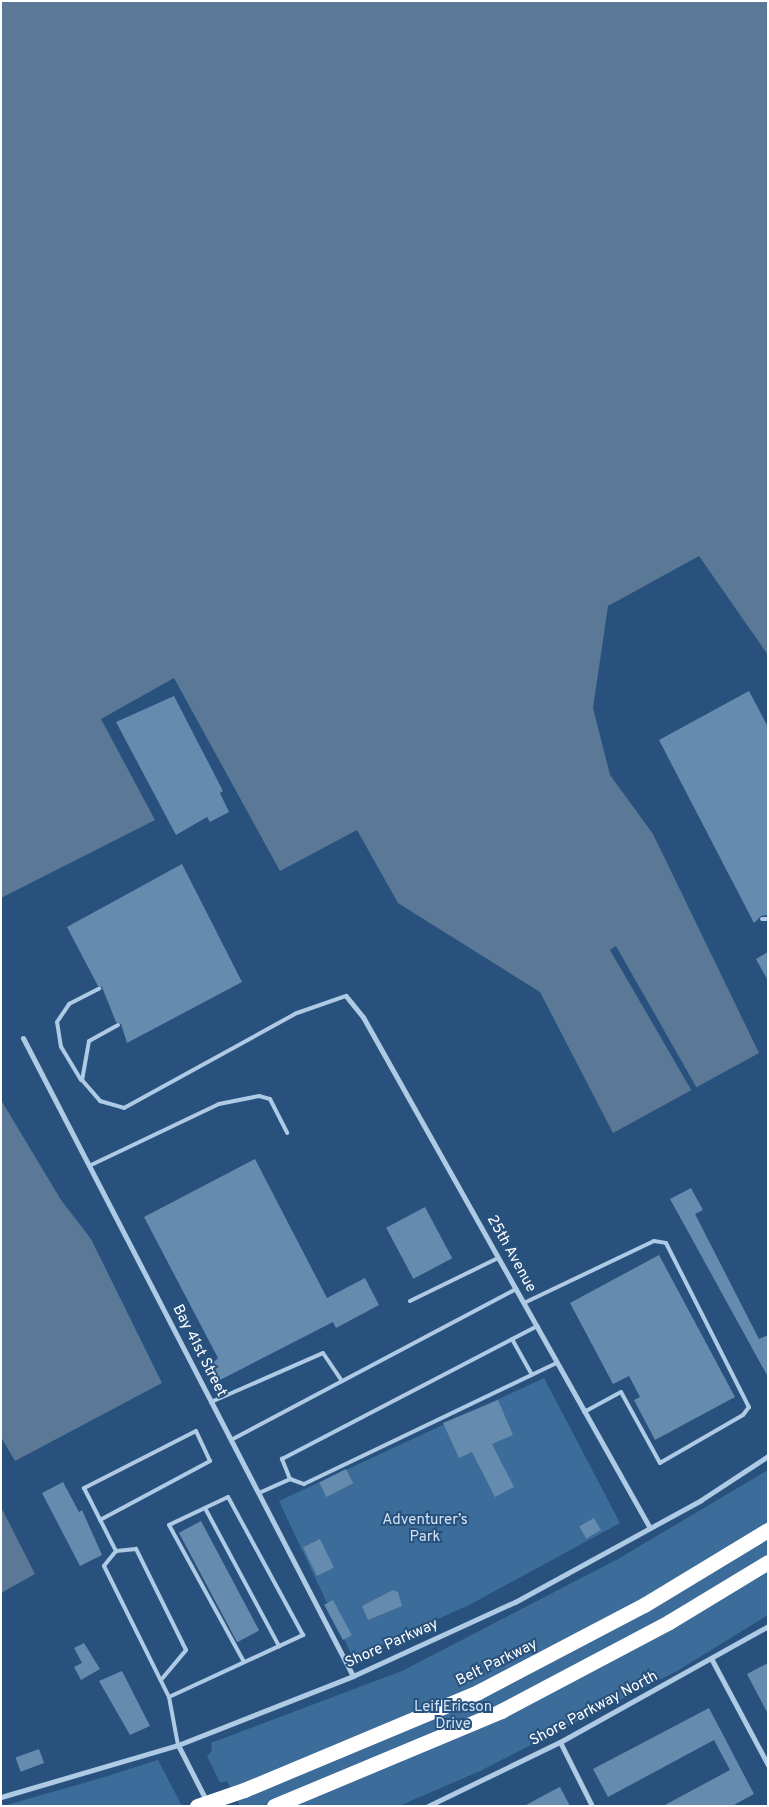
<!DOCTYPE html>
<html>
<head>
<meta charset="utf-8">
<style>
  body { margin:0 }
  #map { position:relative; width:769px; height:1807px; overflow:hidden; background:#28527d; font-family:Overpass,sans-serif }
  div>[style] { position:absolute }
  .green>* { inset:0; background:#3c6c9a }
  .water>* { inset:0; background:#5b7997 }
  .pier>* { inset:0; background:#28527d }
  .building>* { inset:0; background:#658baf; transform-origin:0 0 }
  .service>* { height:4px; margin:-2px; padding:0 2px; transform-origin:2px; border-radius:2px; background:#aecae4 }
  .minor>* { height:5px; margin:-2.5px; padding:0 2.5px; transform-origin:2.5px; border-radius:2.5px; background:#aecae4 }
  .motorway>* { height:15px; margin:-7.5px; padding:0 7.5px; transform-origin:7.5px; border-radius:7.5px; background:#fff }
  .motorway-bridge>* { height:15px; margin:-7.5px; padding:0 7.5px; transform-origin:7.5px; border-radius:7.5px; background:#fff }
  span { translate:-50% -50%; white-space:nowrap; text-align:center; line-height:1.15; -webkit-text-stroke:4px #28527d; paint-order:stroke }
  .street-label { font-size:15px; color:#fff }
  .park-label { font-size:15px; color:#d0e2f4 }
  .frame { position:absolute; inset:0; border:2px solid #fff; pointer-events:none }
</style>
</head>
<body>
<div id="map">
  <div class="green">
    <i style="clip-path:polygon(544px 1378px,620px 1523px,471px 1604px,353px 1658px,279px 1501px)"></i>
    <i style="clip-path:polygon(768px 1470px,768px 1615px,677px 1671px,480px 1771px,399px 1806px,240px 1806px,227px 1781px,220px 1783px,207px 1756px,212px 1751px,211px 1743px,402px 1671px,618px 1559px)"></i>
    <i style="clip-path:polygon(158px 1760px,182px 1806px,3px 1806px,101px 1778px)"></i>
  </div>
  <div class="water">
    <i style="clip-path:polygon(1px 1px,768px 1px,768px 655px,699px 556px,608px 606px,593px 708px,610px 775px,653px 834px,759px 1053px,613px 1133px,540px 992px,398px 903px,357px 830px,280px 871px,174px 678px,101px 719px,155px 820px,1px 898px)"></i>
    <i style="clip-path:polygon(1px 1100px,61px 1200px,91px 1239px,162px 1383px,15px 1461px,1px 1437px)"></i>
    <i style="clip-path:polygon(1px 1507px,35px 1574px,1px 1593px)"></i>
  </div>
  <div class="pier">
    <i style="clip-path:polygon(616px 946px,698px 1090px,693px 1093px,610px 950px)"></i>
  </div>
  <div class="building">
    <i style="clip-path:polygon(749px 691px,768px 727px,768px 915px,761px 916px,754px 923px,659px 740px)"></i>
    <i style="clip-path:polygon(174px 696px,223px 791px,220px 793px,229px 812px,210px 822px,207px 817px,176px 835px,116px 722px)"></i>
    <i style="clip-path:polygon(182px 864px,242px 982px,127px 1043px,121px 1024px,116px 1022px,102px 987px,98px 986px,67px 927px)"></i>
    <i style="clip-path:polygon(768px 952px,768px 981px,756px 959px)"></i>
    <i style="clip-path:polygon(255px 1159px,327px 1298px,365px 1278px,379px 1305px,336px 1328px,333px 1322px,220px 1380px,212px 1364px,218px 1358px,144px 1217px)"></i>
    <i style="clip-path:polygon(691px 1188px,703px 1210px,695px 1214px,759px 1339px,768px 1335px,768px 1377px,670px 1199px)"></i>
    <i style="left:425px;top:1207px;width:58px;height:44px;rotate:62deg"></i>
    <i style="clip-path:polygon(659px 1255px,735px 1397px,655px 1440px,634px 1400px,640px 1397px,629px 1376px,613px 1384px,570px 1303px)"></i>
    <i style="clip-path:polygon(498px 1400px,513px 1435px,492px 1444px,514px 1487px,495px 1497px,472px 1452px,459px 1458px,443px 1423px)"></i>
    <i style="left:346px;top:1469px;width:16px;height:30px;rotate:63deg"></i>
    <i style="clip-path:polygon(63px 1482px,79px 1512px,82px 1510px,102px 1555px,80px 1566px,42px 1493px)"></i>
    <i style="left:594px;top:1518px;width:14px;height:17px;rotate:60deg"></i>
    <i style="left:201px;top:1521px;width:124px;height:25px;rotate:62deg"></i>
    <i style="left:320px;top:1539px;width:32px;height:19px;rotate:64deg"></i>
    <i style="clip-path:polygon(393px 1590px,398px 1592px,402px 1606px,368px 1620px,362px 1606px)"></i>
    <i style="left:333px;top:1600px;width:40px;height:10px;rotate:62deg"></i>
    <i style="clip-path:polygon(84px 1643px,100px 1669px,81px 1680px,74px 1667px,82px 1663px,74px 1648px)"></i>
    <i style="clip-path:polygon(768px 1663px,768px 1714px,747px 1674px)"></i>
    <i style="clip-path:polygon(122px 1671px,150px 1726px,130px 1735px,99px 1681px)"></i>
    <i style="clip-path:polygon(709px 1708px,754px 1794px,732px 1806px,663px 1806px,730px 1770px,714px 1740px,608px 1797px,593px 1769px)"></i>
    <i style="left:39px;top:1749px;width:15px;height:25px;rotate:70deg"></i>
    <i style="clip-path:polygon(560px 1787px,570px 1806px,524px 1806px,552px 1791px)"></i>
  </div>
  <div class="service">
    <i style="left:762px;top:919px;width:6px"></i>
    <i style="left:118px;top:1025px;width:33px;rotate:151deg"></i>
    <i style="left:89px;top:1041px;width:40px;rotate:100deg"></i>
    <i style="left:82px;top:1080px;width:28px;rotate:49deg"></i>
    <i style="left:100px;top:1101px;width:25px;rotate:16deg"></i>
    <i style="left:124px;top:1108px;width:197px;rotate:-28.8deg"></i>
    <i style="left:297px;top:1013px;width:52px;rotate:-19.1deg"></i>
    <i style="left:81px;top:1080px;width:39px;rotate:-121deg"></i>
    <i style="left:61px;top:1047px;width:25px;rotate:-99deg"></i>
    <i style="left:57px;top:1022px;width:22px;rotate:-56deg"></i>
    <i style="left:69px;top:1004px;width:34px;rotate:-27deg"></i>
    <i style="left:89px;top:1166px;width:144px;rotate:-25.5deg"></i>
    <i style="left:219px;top:1104px;width:41px;rotate:-11.3deg"></i>
    <i style="left:259px;top:1096px;width:11px;rotate:15deg"></i>
    <i style="left:270px;top:1099px;width:38px;rotate:63deg"></i>
    <i style="left:410px;top:1301px;width:98px;rotate:-26deg"></i>
    <i style="left:524px;top:1303px;width:144px;rotate:-25.5deg"></i>
    <i style="left:654px;top:1241px;width:12px;rotate:9deg"></i>
    <i style="left:666px;top:1243px;width:184px;rotate:63.2deg"></i>
    <i style="left:749px;top:1407px;width:10px;rotate:127deg"></i>
    <i style="left:743px;top:1415px;width:96px;rotate:150deg"></i>
    <i style="left:660px;top:1463px;width:81px;rotate:-118.8deg"></i>
    <i style="left:621px;top:1392px;width:42px;rotate:151.6deg"></i>
    <i style="left:512px;top:1339px;width:41px;rotate:60.9deg"></i>
    <i style="left:211px;top:1402px;width:122px;rotate:-23.6deg"></i>
    <i style="left:323px;top:1353px;width:34px;rotate:56deg"></i>
    <i style="left:231px;top:1440px;width:323px;rotate:-27.9deg"></i>
    <i style="left:290px;top:1479px;width:22px;rotate:-112deg"></i>
    <i style="left:282px;top:1459px;width:288px;rotate:-27.5deg"></i>
    <i style="left:259px;top:1493px;width:34px;rotate:-24deg"></i>
    <i style="left:290px;top:1479px;width:15px;rotate:20deg"></i>
    <i style="left:304px;top:1484px;width:280px;rotate:-25.6deg"></i>
    <i style="left:205px;top:1508px;width:157px;rotate:61.8deg"></i>
    <i style="left:100px;top:1520px;width:125px;rotate:-28.2deg"></i>
    <i style="left:210px;top:1461px;width:33px;rotate:-115deg"></i>
    <i style="left:196px;top:1431px;width:126px;rotate:153deg"></i>
    <i style="left:84px;top:1488px;width:71px;rotate:63.1deg"></i>
    <i style="left:161px;top:1680px;width:39px;rotate:-50deg"></i>
    <i style="left:186px;top:1650px;width:113px;rotate:-116.3deg"></i>
    <i style="left:136px;top:1549px;width:20px;rotate:174deg"></i>
    <i style="left:116px;top:1551px;width:19px;rotate:129deg"></i>
    <i style="left:104px;top:1566px;width:146px;rotate:63.6deg"></i>
    <i style="left:178px;top:1745px;width:49px;rotate:-100.6deg"></i>
    <i style="left:169px;top:1697px;width:148px;rotate:-24.8deg"></i>
    <i style="left:303px;top:1635px;width:157px;rotate:-118.5deg"></i>
    <i style="left:228px;top:1497px;width:65px;rotate:154.6deg"></i>
    <i style="left:169px;top:1525px;width:156px;rotate:61.3deg"></i>
  </div>
  <div class="minor">
    <i style="left:346px;top:996px;width:27px;rotate:51deg"></i>
    <i style="left:363px;top:1017px;width:586px;rotate:60.68deg"></i>
    <i style="left:23px;top:1038px;width:718px;rotate:62.65deg"></i>
    <i style="left:712px;top:1660px;width:119px;rotate:61.9deg"></i>
    <i style="left:560px;top:1742px;width:72px;rotate:63.4deg"></i>
    <i style="left:178px;top:1745px;width:62px;rotate:63deg"></i>
    <i style="left:1px;top:1797px;width:184px;rotate:-16.4deg"></i>
    <i style="left:178px;top:1745px;width:188px;rotate:-21.5deg"></i>
    <i style="left:353px;top:1676px;width:178px;rotate:-24.6deg"></i>
    <i style="left:515px;top:1602px;width:212px;rotate:-28.7deg"></i>
    <i style="left:701px;top:1500px;width:80px;rotate:-33.3deg"></i>
    <i style="left:428px;top:1806px;width:147px;rotate:-25.9deg"></i>
    <i style="left:560px;top:1742px;width:238px;rotate:-29.1deg"></i>
  </div>
  <div class="motorway">
    <i style="left:244px;top:1790px;width:254px;rotate:-22.7deg"></i>
    <i style="left:478px;top:1692px;width:187px;rotate:-27.7deg"></i>
    <i style="left:644px;top:1605px;width:145px;rotate:-31.2deg"></i>
    <i style="left:274px;top:1806px;width:246px;rotate:-22.7deg"></i>
    <i style="left:501px;top:1711px;width:190px;rotate:-27.9deg"></i>
    <i style="left:669px;top:1622px;width:116px;rotate:-31.2deg"></i>
  </div>
  <div class="motorway-bridge">
    <i style="left:197px;top:1806px;width:50px;rotate:-18.8deg"></i>
  </div>
  <div class="street-label">
    <span style="left:511px;top:1254px;rotate:61deg">25th Avenue</span>
    <span style="left:199px;top:1351px;rotate:63deg">Bay 41st Street</span>
    <span style="left:392px;top:1644px;rotate:-24deg">Shore Parkway</span>
    <span style="left:497px;top:1663px;rotate:-26deg">Belt Parkway</span>
    <span style="left:594px;top:1709px;rotate:-28deg">Shore Parkway North</span>
  </div>
  <div class="park-label">
    <span style="left:425px;top:1529px">Adventurer’s<br>Park</span>
    <span style="left:453px;top:1716px">Leif Ericson<br>Drive</span>
  </div>
  <div class="frame"></div>
</div>
</body>
</html>
